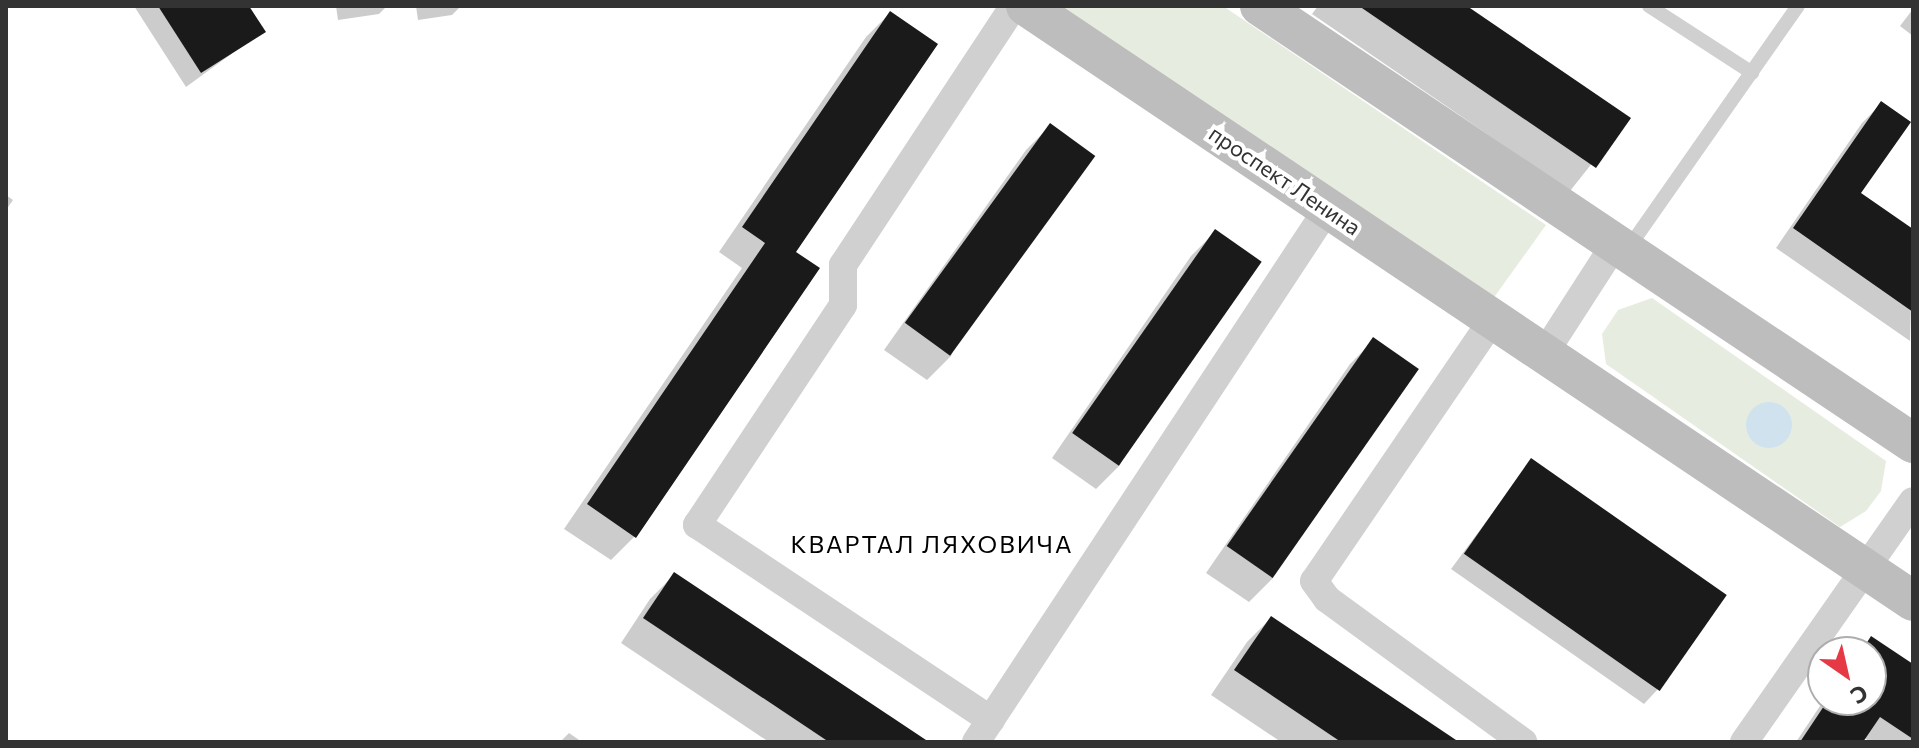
<!DOCTYPE html>
<html>
<head>
<meta charset="utf-8">
<style>
  body { margin:0 }
  #map { position:relative; width:1919px; height:748px; overflow:hidden; background:#fff; font-family:Commissioner,sans-serif }
  div>[style] { position:absolute }
  .green>* { inset:0; background:#e6ecdf }
  .water>* { inset:0; background:#cfe2ee }
  .round { border-radius:50% }
  .shadow>* { inset:0; background:#0003 }
  .building>* { inset:0; background:#1a1a1a; transform-origin:0 0 }
  .lane>* { height:14px; margin:-7px; padding:0 7px; transform-origin:7px; border-radius:7px; background:#d0d0d0 }
  .street>* { height:28px; margin:-14px; padding:0 14px; transform-origin:14px; border-radius:14px; background:#d0d0d0 }
  .secondary>* { height:40px; margin:-20px; padding:0 20px; transform-origin:20px; border-radius:20px; background:#bdbdbd }
  span { translate:-50% -50%; white-space:nowrap; text-align:center; line-height:1.15; -webkit-text-stroke:8px #fff; paint-order:stroke }
  .street-label { font-size:22px; color:#333 }
  .neighbourhood-label { font-size:24px; color:#000; letter-spacing:2px }
  .frame { position:absolute; inset:0; border:8px solid #333; pointer-events:none }
  .north { position:absolute; left:1807px; top:636px; width:80px; height:80px; box-sizing:border-box; background:#fff; border:2px solid #adadad; border-radius:50%; rotate:146deg; font-size:22px; font-weight:700; line-height:32px; text-align:center; color:#333 }
  .north::after { content:''; display:block; margin:auto; width:28px; height:36px; background:#e63946; clip-path:polygon(50% 0,100% 100%,50% 72%,0 100%) }
</style>
</head>
<body>
<div id="map">
  <div class="green">
    <i style="clip-path:polygon(1055px 6px,1223px 6px,1546px 225px,1490px 303px)"></i>
    <i style="clip-path:polygon(1652px 298px,1886px 461px,1881px 491px,1866px 511px,1840px 527px,1606px 364px,1602px 334px,1618px 310px)"></i>
  </div>
  <div class="water">
    <i class="round" style="left:1746px;top:402px;width:46px;height:46px"></i>
  </div>
  <div class="shadow">
    <i style="clip-path:polygon(134px 6px,247px 6px,263px 31px,186px 87px)"></i>
    <i style="clip-path:polygon(336px 6px,387px 6px,379px 14px,338px 20px)"></i>
    <i style="clip-path:polygon(416px 6px,461px 6px,452px 15px,418px 20px)"></i>
    <i style="clip-path:polygon(1318px 6px,1464px 6px,1628px 118px,1570px 191px,1312px 14px)"></i>
    <i style="clip-path:polygon(1913px 9px,1913px 36px,1900px 26px)"></i>
    <i style="clip-path:polygon(890px 13px,793px 253px,635px 536px,611px 560px,564px 529px,742px 268px,719px 252px,866px 37px)"></i>
    <i style="clip-path:polygon(1881px 104px,1858px 194px,1913px 232px,1910px 341px,1776px 248px,1862px 123px)"></i>
    <i style="clip-path:polygon(1050px 126px,951px 356px,927px 380px,884px 350px,1026px 150px)"></i>
    <i style="clip-path:polygon(6px 195px,13px 200px,6px 210px)"></i>
    <i style="clip-path:polygon(1215px 232px,1120px 465px,1096px 489px,1052px 458px,1191px 256px)"></i>
    <i style="clip-path:polygon(1374px 340px,1416px 370px,1273px 578px,1249px 602px,1206px 573px,1350px 364px)"></i>
    <i style="clip-path:polygon(1531px 461px,1658px 689px,1644px 704px,1451px 569px)"></i>
    <i style="clip-path:polygon(674px 575px,925px 742px,769px 742px,621px 643px,650px 599px)"></i>
    <i style="clip-path:polygon(1271px 618px,1456px 742px,1281px 742px,1211px 695px,1247px 642px)"></i>
    <i style="clip-path:polygon(1872px 639px,1913px 666px,1913px 742px,1870px 742px,1863px 737px,1860px 742px,1796px 742px,1824px 700px,1871px 700px,1871px 652px,1858px 652px)"></i>
    <i style="clip-path:polygon(569px 733px,582px 742px,560px 742px)"></i>
  </div>
  <div class="building">
    <i style="clip-path:polygon(158px 6px,249px 6px,266px 32px,201px 73px)"></i>
    <i style="clip-path:polygon(1359px 6px,1467px 6px,1631px 118px,1596px 168px)"></i>
    <i style="clip-path:polygon(890px 11px,938px 44px,796px 252px,820px 268px,636px 538px,587px 504px,765px 243px,742px 227px)"></i>
    <i style="clip-path:polygon(1881px 101px,1911px 122px,1861px 193px,1913px 229px,1913px 312px,1793px 228px)"></i>
    <i style="left:1050px;top:123px;width:56px;height:247px;rotate:36deg"></i>
    <i style="left:1215px;top:229px;width:57px;height:249px;rotate:35deg"></i>
    <i style="left:1373px;top:337px;width:56px;height:255px;rotate:35deg"></i>
    <i style="left:1531px;top:458px;width:239px;height:117px;rotate:35deg"></i>
    <i style="clip-path:polygon(674px 572px,929px 742px,829px 742px,643px 618px)"></i>
    <i style="clip-path:polygon(1271px 616px,1459px 742px,1341px 742px,1234px 670px)"></i>
    <i style="clip-path:polygon(1871px 636px,1913px 664px,1913px 739px,1880px 717px,1863px 742px,1800px 742px,1828px 700px,1871px 700px,1871px 652px,1861px 652px)"></i>
  </div>
  <div class="lane">
    <i style="left:1649px;top:6px;width:123px;rotate:33deg"></i>
    <i style="left:1627px;top:250px;width:298px;rotate:-55deg"></i>
  </div>
  <div class="street">
    <i style="left:1493px;top:319px;width:317px;rotate:124.3deg"></i>
    <i style="left:1314px;top:581px;width:22px;rotate:54deg"></i>
    <i style="left:1327px;top:599px;width:243px;rotate:36.1deg"></i>
    <i style="left:1544px;top:354px;width:131px;rotate:-57.2deg"></i>
    <i style="left:991px;top:720px;width:353px;rotate:-146.4deg"></i>
    <i style="left:697px;top:525px;width:264px;rotate:-56.4deg"></i>
    <i style="left:843px;top:305px;width:40px;rotate:-90deg"></i>
    <i style="left:843px;top:265px;width:310px;rotate:-56.6deg"></i>
    <i style="left:976px;top:742px;width:640px;rotate:-56.61deg"></i>
    <i style="left:1744px;top:742px;width:294px;rotate:-55deg"></i>
  </div>
  <div class="secondary">
    <i style="left:1026px;top:6px;width:1068px;rotate:33.85deg"></i>
    <i style="left:1260px;top:6px;width:786px;rotate:33.79deg"></i>
  </div>
  <div class="street-label">
    <span style="left:1285px;top:180px;rotate:34deg">проспект Ленина</span>
  </div>
  <div class="neighbourhood-label">
    <span style="left:932px;top:544px">КВАРТАЛ ЛЯХОВИЧА</span>
  </div>
  <div class="frame"></div>
  <div class="north">С</div>
</div>
</body>
</html>
